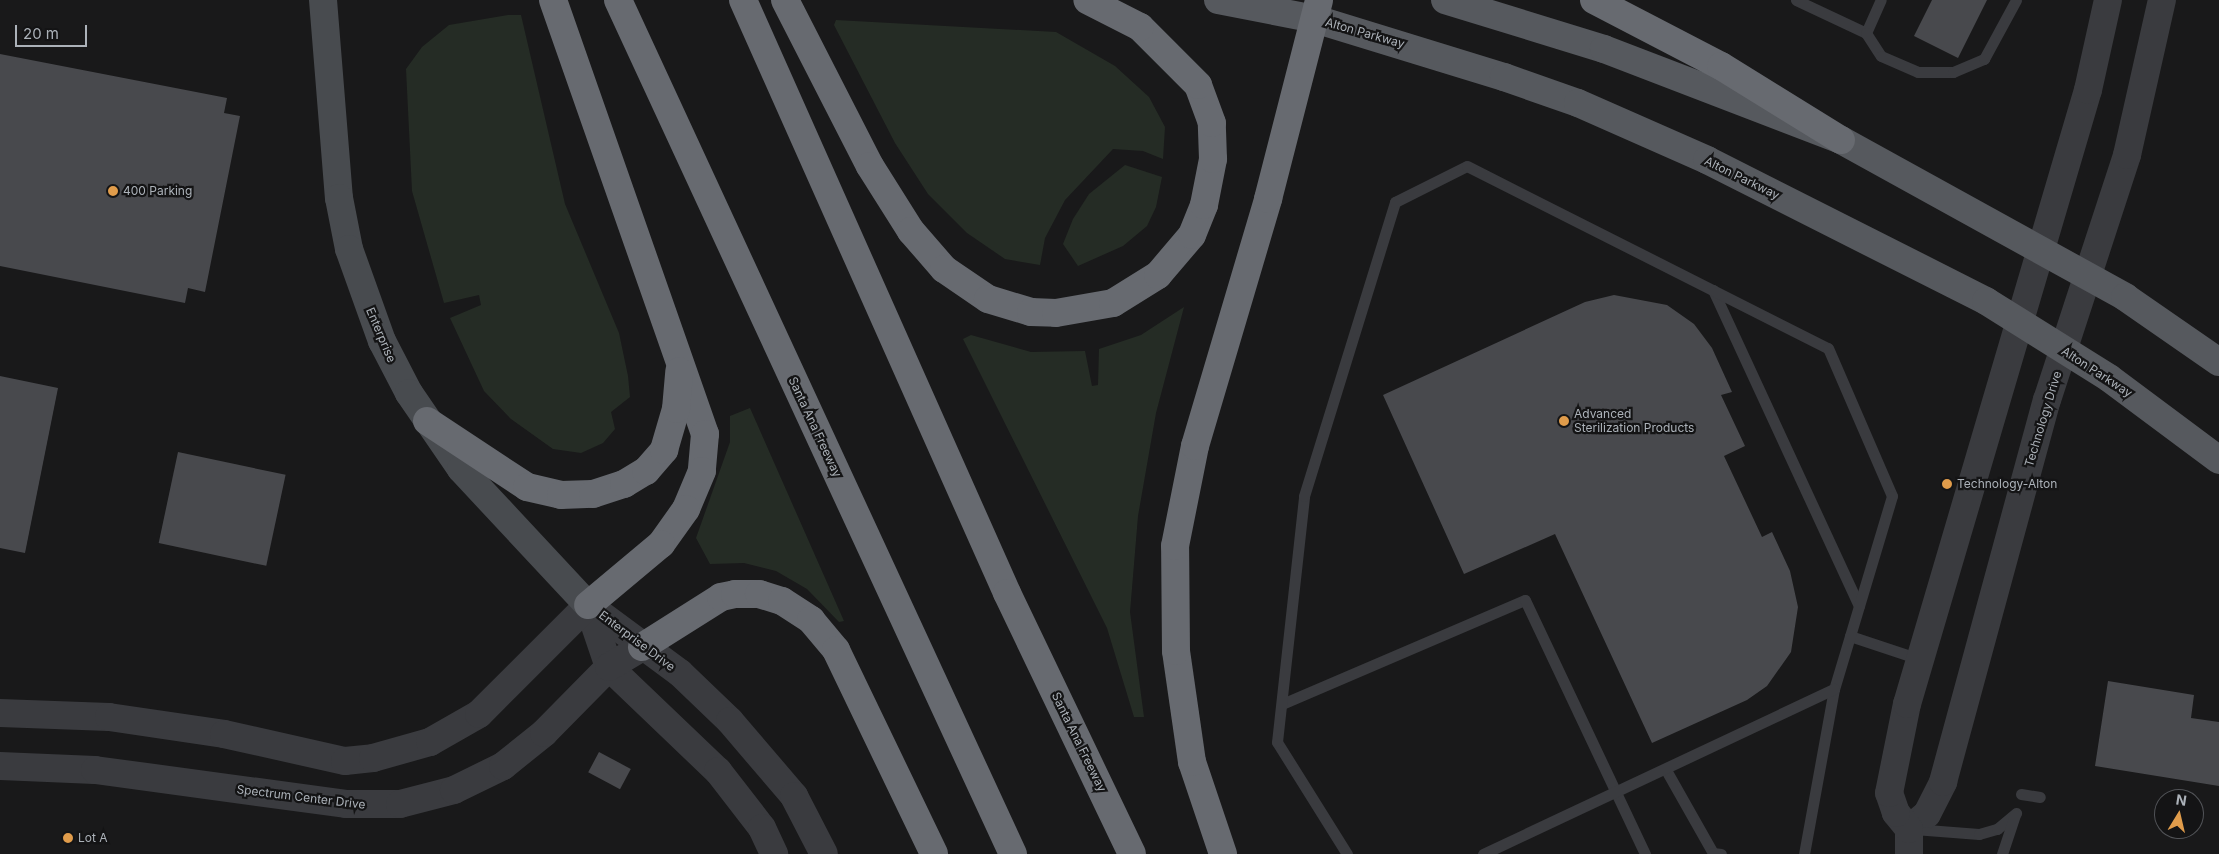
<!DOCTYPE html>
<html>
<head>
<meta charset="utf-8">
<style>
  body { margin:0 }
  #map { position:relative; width:2219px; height:854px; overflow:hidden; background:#19191a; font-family:Inter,sans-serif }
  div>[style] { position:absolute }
  .green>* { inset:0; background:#252c25 }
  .building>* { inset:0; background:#48494d; transform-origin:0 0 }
  .service>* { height:11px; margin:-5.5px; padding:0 5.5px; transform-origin:5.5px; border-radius:5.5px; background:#3a3b3f }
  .tertiary>* { height:28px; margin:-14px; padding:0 14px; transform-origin:14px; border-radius:14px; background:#3a3b3f }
  .secondary>* { height:28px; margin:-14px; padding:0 14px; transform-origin:14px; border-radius:14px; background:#484b4f }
  .primary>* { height:28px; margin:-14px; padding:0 14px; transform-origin:14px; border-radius:14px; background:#56595e }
  .motorway>* { height:28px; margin:-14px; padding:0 14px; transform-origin:14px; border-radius:14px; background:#676a70 }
  .dots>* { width:14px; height:14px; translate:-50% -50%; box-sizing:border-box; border:2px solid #141415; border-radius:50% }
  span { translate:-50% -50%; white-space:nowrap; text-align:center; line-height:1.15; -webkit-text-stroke:4.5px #141415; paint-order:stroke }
  .street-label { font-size:12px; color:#acb2b9 }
  .poi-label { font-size:12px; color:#acb2b9 }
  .left { translate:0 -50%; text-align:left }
  .north { position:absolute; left:2154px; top:789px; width:50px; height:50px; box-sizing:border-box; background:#141415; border:1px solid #515357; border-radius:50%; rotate:9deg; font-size:14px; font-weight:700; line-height:20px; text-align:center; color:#acb2b9 }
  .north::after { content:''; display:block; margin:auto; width:18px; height:22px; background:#e09c4b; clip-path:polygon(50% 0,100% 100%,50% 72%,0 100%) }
  .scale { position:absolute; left:15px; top:25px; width:72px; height:22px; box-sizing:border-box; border:2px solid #acb2b9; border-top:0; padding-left:6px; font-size:15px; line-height:18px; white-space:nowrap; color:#acb2b9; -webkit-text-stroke:4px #141415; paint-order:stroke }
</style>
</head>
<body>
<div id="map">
  <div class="green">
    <i style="clip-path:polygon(508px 15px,521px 15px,565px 204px,619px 333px,628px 376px,630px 397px,611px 412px,615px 429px,603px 443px,581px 453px,553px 449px,511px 419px,484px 391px,450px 318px,481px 305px,479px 295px,444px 303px,412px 191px,406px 69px,422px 47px,449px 25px)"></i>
    <i style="clip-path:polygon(836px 20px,1056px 32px,1115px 66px,1149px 97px,1165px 127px,1163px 159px,1143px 151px,1113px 149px,1065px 200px,1045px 238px,1040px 265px,1005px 259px,967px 233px,928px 194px,895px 143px,834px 25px)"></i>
    <i style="clip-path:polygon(1125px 165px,1162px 177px,1156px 207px,1147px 226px,1123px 246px,1078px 266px,1063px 244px,1073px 219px,1089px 194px)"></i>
    <i style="clip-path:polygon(1184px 307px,1156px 413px,1138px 516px,1130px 612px,1144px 717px,1134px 717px,1107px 628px,963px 339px,971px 335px,1031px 352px,1085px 351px,1092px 386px,1098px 385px,1099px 349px,1141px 335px)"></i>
    <i style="clip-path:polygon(750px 408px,844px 621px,839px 622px,807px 589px,776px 571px,744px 563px,710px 564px,696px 538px,730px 442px,730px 416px)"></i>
  </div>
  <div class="building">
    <i style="clip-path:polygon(1932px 0,1987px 0,1958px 58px,1914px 36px)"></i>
    <i style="clip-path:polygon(0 54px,227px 98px,224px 113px,240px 116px,205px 292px,188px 288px,185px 303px,0 266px)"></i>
    <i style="clip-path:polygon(1614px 295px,1667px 305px,1694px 324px,1712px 348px,1732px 392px,1721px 395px,1745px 446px,1724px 456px,1762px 537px,1772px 532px,1790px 571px,1798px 607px,1791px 652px,1767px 686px,1747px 700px,1652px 743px,1555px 534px,1464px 574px,1383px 395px,1585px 302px)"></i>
    <i style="clip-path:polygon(0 376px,58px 388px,25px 553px,0 548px)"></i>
    <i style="left:178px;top:452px;width:110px;height:93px;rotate:12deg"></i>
    <i style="clip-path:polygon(2108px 681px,2194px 695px,2191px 718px,2219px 722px,2219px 786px,2095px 766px)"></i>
    <i style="left:599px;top:752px;width:36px;height:23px;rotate:28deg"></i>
  </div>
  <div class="service">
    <i style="left:1796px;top:0;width:77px;rotate:25.2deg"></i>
    <i style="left:1866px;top:33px;width:36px;rotate:-66deg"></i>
    <i style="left:1866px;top:33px;width:27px;rotate:57deg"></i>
    <i style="left:1881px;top:56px;width:40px;rotate:23.4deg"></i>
    <i style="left:1918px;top:72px;width:35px"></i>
    <i style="left:1953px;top:72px;width:34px;rotate:-23deg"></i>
    <i style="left:1984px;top:59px;width:67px;rotate:-61.5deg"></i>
    <i style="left:1713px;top:290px;width:348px;rotate:65.2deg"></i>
    <i style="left:1850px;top:636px;width:73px;rotate:18.4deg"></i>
    <i style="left:1282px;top:704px;width:264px;rotate:-23.2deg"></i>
    <i style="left:1525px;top:600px;width:281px;rotate:64.7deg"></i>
    <i style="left:1666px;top:770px;width:95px;rotate:60.5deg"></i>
    <i style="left:1713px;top:853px;width:8px;rotate:7deg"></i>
    <i style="left:2021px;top:794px;width:19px;rotate:9deg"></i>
    <i style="left:1914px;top:829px;width:65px;rotate:4.4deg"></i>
    <i style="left:1979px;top:834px;width:19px;rotate:-16deg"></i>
    <i style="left:1997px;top:829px;width:25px;rotate:-40deg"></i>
    <i style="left:1347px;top:854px;width:132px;rotate:-122deg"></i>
    <i style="left:1277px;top:742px;width:247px;rotate:-83.7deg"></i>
    <i style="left:1304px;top:496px;width:308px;rotate:-72.8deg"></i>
    <i style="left:1395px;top:202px;width:80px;rotate:-26.6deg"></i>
    <i style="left:1467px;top:166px;width:404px;rotate:26.8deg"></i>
    <i style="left:1828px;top:348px;width:161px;rotate:66.6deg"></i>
    <i style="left:1892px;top:496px;width:202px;rotate:106.7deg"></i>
    <i style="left:1834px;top:689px;width:168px;rotate:100.3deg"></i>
    <i style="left:1483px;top:854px;width:388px;rotate:-25.2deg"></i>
    <i style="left:2002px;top:854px;width:41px;rotate:-71.6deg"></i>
  </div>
  <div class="tertiary">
    <i style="left:588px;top:605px;width:114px;rotate:36.5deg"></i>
    <i style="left:680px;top:673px;width:69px;rotate:43.8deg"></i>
    <i style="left:730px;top:721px;width:99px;rotate:49.5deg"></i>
    <i style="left:794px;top:796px;width:65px;rotate:62.7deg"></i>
    <i style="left:588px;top:605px;width:65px;rotate:71.3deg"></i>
    <i style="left:609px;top:667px;width:151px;rotate:43.7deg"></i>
    <i style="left:718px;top:771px;width:72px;rotate:52.3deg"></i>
    <i style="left:762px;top:828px;width:29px;rotate:65deg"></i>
    <i style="left:0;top:713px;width:109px;rotate:2.1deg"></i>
    <i style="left:109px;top:717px;width:116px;rotate:8.4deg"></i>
    <i style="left:224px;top:734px;width:124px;rotate:12.6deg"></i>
    <i style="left:345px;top:761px;width:28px;rotate:-6deg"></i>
    <i style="left:373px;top:758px;width:59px;rotate:-15.7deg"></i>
    <i style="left:430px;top:742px;width:56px;rotate:-29.7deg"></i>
    <i style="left:479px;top:714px;width:154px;rotate:-45deg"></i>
    <i style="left:0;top:766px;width:95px;rotate:2.4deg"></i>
    <i style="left:95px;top:770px;width:253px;rotate:7.7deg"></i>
    <i style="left:346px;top:804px;width:54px"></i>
    <i style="left:400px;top:804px;width:56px;rotate:-14.5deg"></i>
    <i style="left:454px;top:790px;width:55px;rotate:-26.1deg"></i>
    <i style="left:503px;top:766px;width:53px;rotate:-38.8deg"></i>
    <i style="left:544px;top:733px;width:93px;rotate:-45.4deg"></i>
    <i style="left:609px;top:667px;width:39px;rotate:-31deg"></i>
    <i style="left:1909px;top:829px;width:23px;rotate:-40deg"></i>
    <i style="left:1927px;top:814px;width:36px;rotate:-63deg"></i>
    <i style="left:1943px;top:782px;width:396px;rotate:-74.8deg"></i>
    <i style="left:2047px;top:400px;width:258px;rotate:-71.9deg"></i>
    <i style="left:2127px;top:155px;width:159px;rotate:-77.3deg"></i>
    <i style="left:1909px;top:854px;width:25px;rotate:-90deg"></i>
    <i style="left:1909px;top:829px;width:21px;rotate:-129deg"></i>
    <i style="left:1896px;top:813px;width:21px;rotate:-109deg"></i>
    <i style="left:1889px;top:793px;width:91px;rotate:-78.6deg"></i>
    <i style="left:1907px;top:704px;width:640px;rotate:-73.58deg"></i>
    <i style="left:2088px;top:90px;width:92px;rotate:-77.5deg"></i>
  </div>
  <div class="secondary">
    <i style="left:323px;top:0;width:199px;rotate:85.4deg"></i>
    <i style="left:339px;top:198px;width:52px;rotate:78.9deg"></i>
    <i style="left:349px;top:249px;width:98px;rotate:70.3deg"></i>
    <i style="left:382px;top:341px;width:59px;rotate:62.6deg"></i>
    <i style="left:409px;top:393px;width:92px;rotate:55.6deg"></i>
    <i style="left:461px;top:469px;width:186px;rotate:47deg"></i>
  </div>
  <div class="primary">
    <i style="left:1218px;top:0;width:99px;rotate:11.1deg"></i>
    <i style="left:1315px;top:19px;width:198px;rotate:17.1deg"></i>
    <i style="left:1504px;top:77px;width:78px;rotate:19.4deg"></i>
    <i style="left:1578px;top:103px;width:141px;rotate:23.8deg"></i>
    <i style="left:1707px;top:160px;width:313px;rotate:26.8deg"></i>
    <i style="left:1986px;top:301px;width:145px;rotate:32deg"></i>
    <i style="left:2109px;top:378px;width:137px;rotate:36.7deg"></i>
    <i style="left:1445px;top:0;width:166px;rotate:17.1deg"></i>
    <i style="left:1604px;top:49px;width:254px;rotate:21deg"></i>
    <i style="left:1841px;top:140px;width:325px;rotate:28.9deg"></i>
    <i style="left:2125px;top:297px;width:114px;rotate:34.7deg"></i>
  </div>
  <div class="motorway">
    <i style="left:553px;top:0;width:460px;rotate:70.7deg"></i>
    <i style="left:705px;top:434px;width:37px;rotate:95deg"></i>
    <i style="left:702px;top:471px;width:41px;rotate:112.8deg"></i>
    <i style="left:686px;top:509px;width:43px;rotate:125.5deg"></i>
    <i style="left:661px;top:544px;width:95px;rotate:140.1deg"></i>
    <i style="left:618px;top:0;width:941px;rotate:65.18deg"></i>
    <i style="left:743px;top:0;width:649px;rotate:66deg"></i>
    <i style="left:1007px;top:593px;width:289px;rotate:64.4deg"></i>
    <i style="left:785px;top:0;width:186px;rotate:62.9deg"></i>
    <i style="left:870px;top:166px;width:77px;rotate:57.8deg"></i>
    <i style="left:911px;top:231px;width:50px;rotate:49deg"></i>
    <i style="left:944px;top:269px;width:53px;rotate:34.3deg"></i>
    <i style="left:988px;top:299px;width:45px;rotate:16.8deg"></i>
    <i style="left:1031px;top:312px;width:25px;rotate:2deg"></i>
    <i style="left:1056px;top:313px;width:58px;rotate:-10deg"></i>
    <i style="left:1113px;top:303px;width:53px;rotate:-31.9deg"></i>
    <i style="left:1158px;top:275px;width:52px;rotate:-49.6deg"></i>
    <i style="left:1192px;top:235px;width:32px;rotate:-68deg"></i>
    <i style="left:1204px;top:205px;width:47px;rotate:-78.9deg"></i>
    <i style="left:1213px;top:159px;width:36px;rotate:-92deg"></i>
    <i style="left:1212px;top:123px;width:40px;rotate:-110.2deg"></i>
    <i style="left:1198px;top:85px;width:82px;rotate:-135deg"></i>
    <i style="left:1140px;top:27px;width:59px;rotate:-153deg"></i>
    <i style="left:1594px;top:0;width:143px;rotate:27.5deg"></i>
    <i style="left:1721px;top:66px;width:141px;rotate:31.7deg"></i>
    <i style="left:427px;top:421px;width:120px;rotate:33.4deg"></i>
    <i style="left:527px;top:487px;width:35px;rotate:13deg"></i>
    <i style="left:561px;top:495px;width:32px;rotate:-2deg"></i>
    <i style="left:593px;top:494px;width:33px;rotate:-18deg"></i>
    <i style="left:624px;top:484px;width:26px;rotate:-31deg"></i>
    <i style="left:646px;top:471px;width:28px;rotate:-49deg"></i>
    <i style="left:664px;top:450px;width:43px;rotate:-73.7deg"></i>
    <i style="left:676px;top:409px;width:38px;rotate:-85deg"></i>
    <i style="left:642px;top:647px;width:93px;rotate:-32.3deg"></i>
    <i style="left:721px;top:597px;width:14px;rotate:-12deg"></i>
    <i style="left:735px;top:594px;width:24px"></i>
    <i style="left:759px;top:594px;width:24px;rotate:17deg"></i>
    <i style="left:782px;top:601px;width:35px;rotate:33deg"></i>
    <i style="left:811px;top:620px;width:39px;rotate:50deg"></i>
    <i style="left:836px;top:650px;width:226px;rotate:64.3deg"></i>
    <i style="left:1223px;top:854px;width:97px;rotate:-108.6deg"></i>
    <i style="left:1192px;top:762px;width:112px;rotate:-98.2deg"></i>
    <i style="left:1176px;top:651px;width:105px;rotate:-90.5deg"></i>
    <i style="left:1175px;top:546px;width:102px;rotate:-78.7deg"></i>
    <i style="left:1195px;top:446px;width:258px;rotate:-73.5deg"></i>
    <i style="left:1268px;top:199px;width:205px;rotate:-75.6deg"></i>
  </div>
  <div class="dots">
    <i style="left:113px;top:191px;background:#e09c4b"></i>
    <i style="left:1564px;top:421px;background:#e09c4b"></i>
    <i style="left:1947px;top:484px;background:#e09c4b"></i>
    <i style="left:68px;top:838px;background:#e09c4b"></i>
  </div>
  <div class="street-label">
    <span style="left:1365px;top:33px;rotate:16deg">Alton Parkway</span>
    <span style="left:1742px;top:178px;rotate:26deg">Alton Parkway</span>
    <span style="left:381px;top:335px;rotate:67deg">Enterprise</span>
    <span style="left:2097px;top:372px;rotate:33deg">Alton Parkway</span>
    <span style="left:2043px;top:419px;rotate:-73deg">Technology Drive</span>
    <span style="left:815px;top:427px;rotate:65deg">Santa Ana Freeway</span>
    <span style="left:637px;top:641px;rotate:37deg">Enterprise Drive</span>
    <span style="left:1079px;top:742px;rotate:64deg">Santa Ana Freeway</span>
    <span style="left:301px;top:797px;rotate:7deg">Spectrum Center Drive</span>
  </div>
  <div class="poi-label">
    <span class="left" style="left:123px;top:191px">400 Parking</span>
    <span class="left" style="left:1574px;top:421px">Advanced<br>Sterilization Products</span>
    <span class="left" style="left:1957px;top:484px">Technology-Alton</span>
    <span class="left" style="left:78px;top:838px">Lot A</span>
  </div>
  <div class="north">N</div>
  <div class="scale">20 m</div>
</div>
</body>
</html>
